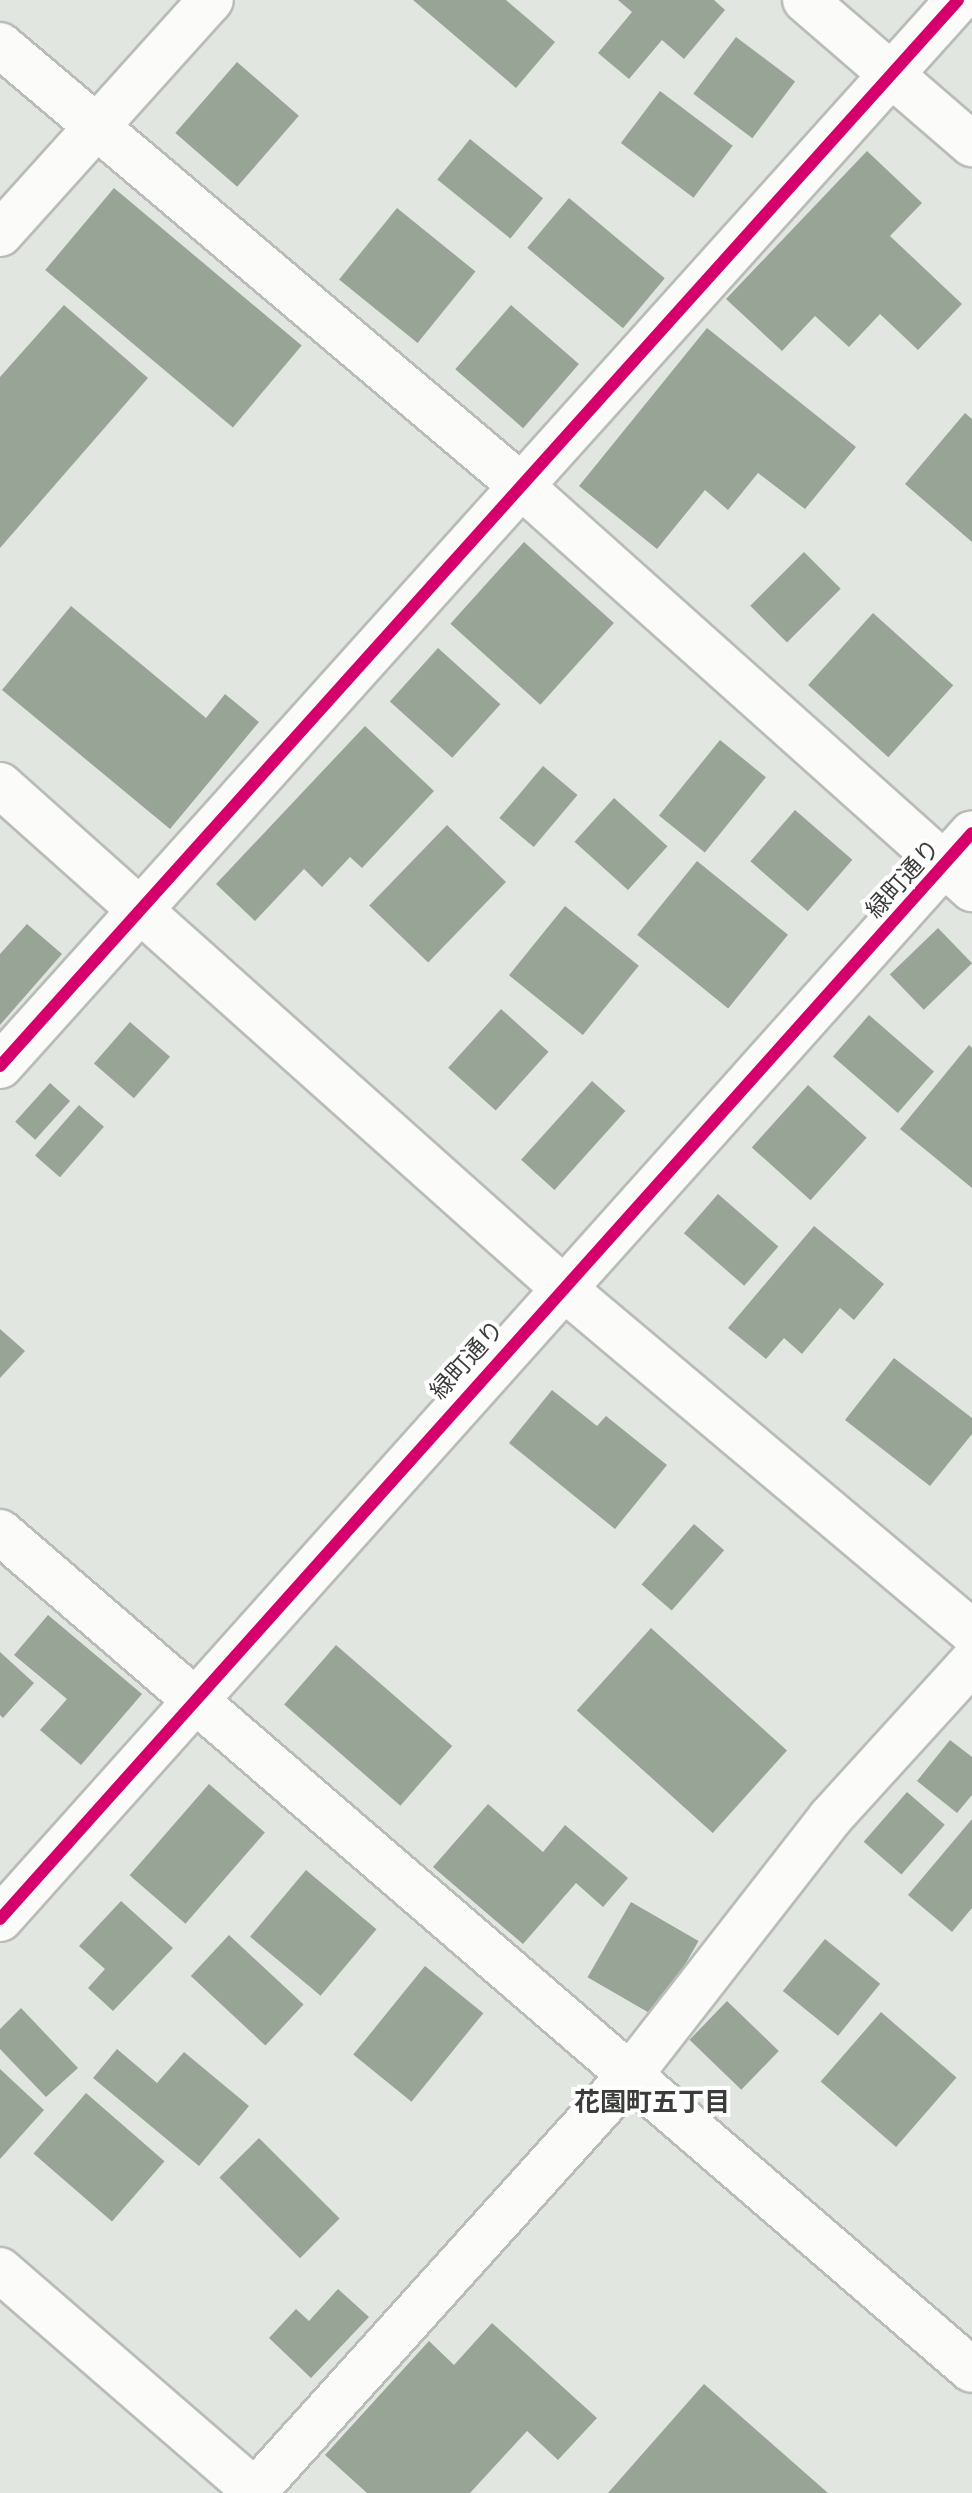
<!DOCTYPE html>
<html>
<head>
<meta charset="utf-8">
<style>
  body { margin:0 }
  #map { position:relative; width:972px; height:2493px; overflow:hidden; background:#e2e6e1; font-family:Lato,"Noto Sans JP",sans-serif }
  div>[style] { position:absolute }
  .building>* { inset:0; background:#98a496; transform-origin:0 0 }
  .roads { filter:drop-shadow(2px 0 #b9bcb8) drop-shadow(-2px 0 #b9bcb8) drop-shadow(0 2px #b9bcb8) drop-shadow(0 -2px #b9bcb8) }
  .minor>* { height:44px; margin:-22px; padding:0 22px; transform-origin:22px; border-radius:22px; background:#fbfbfa }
  .tertiary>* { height:44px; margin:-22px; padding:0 22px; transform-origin:22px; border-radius:22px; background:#fbfbfa }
  .cycleway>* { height:12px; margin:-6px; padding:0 6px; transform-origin:6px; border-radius:6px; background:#d6006c }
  span { translate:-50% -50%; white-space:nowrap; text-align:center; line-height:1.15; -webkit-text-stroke:8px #fff; paint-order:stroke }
  .street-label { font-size:24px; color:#3b3d3a }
  .neighbourhood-label { font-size:26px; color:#3b3d3a; font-weight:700 }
</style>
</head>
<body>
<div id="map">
  <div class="building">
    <i style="clip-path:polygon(413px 0,506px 0,555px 42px,516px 88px)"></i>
    <i style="clip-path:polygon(618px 0,714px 0,725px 10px,684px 59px,662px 40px,629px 79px,598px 53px,632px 12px)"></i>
    <i style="left:736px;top:37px;width:74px;height:71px;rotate:37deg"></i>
    <i style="left:237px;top:62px;width:82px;height:94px;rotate:41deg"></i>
    <i style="left:660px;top:91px;width:91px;height:65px;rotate:37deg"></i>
    <i style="left:470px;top:139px;width:94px;height:52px;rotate:39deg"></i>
    <i style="clip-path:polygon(867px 151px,922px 203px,890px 236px,962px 304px,918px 350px,880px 314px,849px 347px,815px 316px,782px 351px,726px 299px)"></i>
    <i style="left:114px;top:188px;width:245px;height:107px;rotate:40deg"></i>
    <i style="left:569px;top:198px;width:125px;height:65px;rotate:40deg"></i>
    <i style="left:397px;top:208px;width:101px;height:92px;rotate:39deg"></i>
    <i style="clip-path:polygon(64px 305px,148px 378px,0 548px,0 377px)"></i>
    <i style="left:511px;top:305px;width:90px;height:85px;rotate:41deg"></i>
    <i style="clip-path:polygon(707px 328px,856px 447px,805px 509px,758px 473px,728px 510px,705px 490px,657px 549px,579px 486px)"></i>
    <i style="clip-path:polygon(965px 413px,972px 419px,972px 542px,905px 484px)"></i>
    <i style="left:524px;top:542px;width:121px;height:110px;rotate:42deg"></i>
    <i style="left:804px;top:552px;width:52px;height:76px;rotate:45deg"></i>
    <i style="clip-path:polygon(71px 606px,206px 718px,225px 694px,259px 722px,170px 829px,2px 690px)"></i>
    <i style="left:873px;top:613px;width:108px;height:97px;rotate:42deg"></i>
    <i style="left:438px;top:648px;width:84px;height:72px;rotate:42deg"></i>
    <i style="clip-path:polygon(365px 726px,434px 791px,362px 868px,350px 857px,322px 887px,304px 869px,255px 921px,216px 884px)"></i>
    <i style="left:720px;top:740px;width:59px;height:97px;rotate:39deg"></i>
    <i style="left:543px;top:766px;width:45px;height:68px;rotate:40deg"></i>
    <i style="left:614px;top:798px;width:72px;height:59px;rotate:42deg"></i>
    <i style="left:795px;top:810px;width:76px;height:68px;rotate:41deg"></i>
    <i style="left:447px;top:825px;width:82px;height:112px;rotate:44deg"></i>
    <i style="left:697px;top:861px;width:117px;height:95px;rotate:39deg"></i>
    <i style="left:565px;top:906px;width:95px;height:89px;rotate:39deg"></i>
    <i style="clip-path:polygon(27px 924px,62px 954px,0 1025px,0 954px)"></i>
    <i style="left:938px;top:928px;width:49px;height:67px;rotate:46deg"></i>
    <i style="left:501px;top:1009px;width:64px;height:79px;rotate:42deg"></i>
    <i style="left:869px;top:1015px;width:86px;height:55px;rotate:41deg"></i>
    <i style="left:130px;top:1022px;width:53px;height:55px;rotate:41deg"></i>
    <i style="clip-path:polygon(969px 1045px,972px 1048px,972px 1188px,900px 1129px)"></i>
    <i style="left:592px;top:1081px;width:45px;height:106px;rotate:42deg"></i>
    <i style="left:50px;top:1083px;width:27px;height:52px;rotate:42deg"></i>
    <i style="left:808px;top:1085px;width:79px;height:84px;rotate:42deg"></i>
    <i style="left:79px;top:1105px;width:33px;height:67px;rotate:41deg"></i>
    <i style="left:718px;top:1194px;width:80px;height:52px;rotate:41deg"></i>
    <i style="clip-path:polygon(814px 1226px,884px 1284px,854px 1320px,840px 1308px,802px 1354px,784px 1338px,766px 1359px,728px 1328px)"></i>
    <i style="clip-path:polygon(0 1329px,25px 1351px,0 1378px)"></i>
    <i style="clip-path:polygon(894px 1358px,972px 1418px,972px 1434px,930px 1486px,845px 1420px)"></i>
    <i style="clip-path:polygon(552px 1390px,597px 1426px,606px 1416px,667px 1465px,615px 1529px,509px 1443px)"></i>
    <i style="left:694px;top:1524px;width:40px;height:80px;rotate:41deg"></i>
    <i style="clip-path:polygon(48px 1615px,142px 1694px,81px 1765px,40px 1730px,67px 1699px,14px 1655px)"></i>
    <i style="left:651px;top:1628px;width:183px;height:111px;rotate:42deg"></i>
    <i style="left:336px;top:1645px;width:154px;height:79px;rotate:41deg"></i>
    <i style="clip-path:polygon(0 1652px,34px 1683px,3px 1718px,0 1715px)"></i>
    <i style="clip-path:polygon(950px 1740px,972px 1757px,972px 1795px,957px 1813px,917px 1781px)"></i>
    <i style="left:209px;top:1784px;width:74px;height:121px;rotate:41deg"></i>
    <i style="left:907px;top:1792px;width:50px;height:66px;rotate:41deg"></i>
    <i style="clip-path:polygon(488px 1804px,543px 1852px,565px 1825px,628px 1878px,603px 1907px,576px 1883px,523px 1944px,433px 1867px)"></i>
    <i style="clip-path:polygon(972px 1819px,972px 1908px,952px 1932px,908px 1895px)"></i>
    <i style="left:306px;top:1870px;width:92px;height:87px;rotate:40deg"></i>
    <i style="clip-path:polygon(121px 1901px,173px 1948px,113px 2011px,88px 1988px,105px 1969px,79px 1946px)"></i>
    <i style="left:631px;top:1902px;width:78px;height:87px;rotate:30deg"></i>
    <i style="left:229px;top:1935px;width:102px;height:56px;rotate:43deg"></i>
    <i style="left:825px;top:1939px;width:71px;height:67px;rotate:39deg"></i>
    <i style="left:425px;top:1966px;width:75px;height:114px;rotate:39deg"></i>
    <i style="left:727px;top:2001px;width:72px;height:54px;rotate:44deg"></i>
    <i style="clip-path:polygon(21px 2008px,78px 2068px,46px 2097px,0 2049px,0 2029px)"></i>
    <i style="left:881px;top:2012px;width:100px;height:92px;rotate:41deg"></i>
    <i style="clip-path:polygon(117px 2049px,157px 2083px,184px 2052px,249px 2106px,199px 2166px,93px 2078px)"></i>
    <i style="clip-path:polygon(0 2069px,44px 2110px,0 2159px)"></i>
    <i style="left:86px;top:2093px;width:104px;height:80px;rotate:41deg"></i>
    <i style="left:259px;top:2138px;width:114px;height:56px;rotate:45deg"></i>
    <i style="clip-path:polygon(338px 2289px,369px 2317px,311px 2378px,269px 2338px,296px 2309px,309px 2321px)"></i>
    <i style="clip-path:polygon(492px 2323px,597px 2418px,558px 2460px,527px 2431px,470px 2493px,367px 2493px,325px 2455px,429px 2341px,454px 2365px)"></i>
    <i style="clip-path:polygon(704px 2384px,828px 2493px,608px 2493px)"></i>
  </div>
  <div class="roads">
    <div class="minor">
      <i style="left:805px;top:0;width:221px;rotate:40.8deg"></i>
      <i style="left:0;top:45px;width:680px;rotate:40.23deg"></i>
      <i style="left:519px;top:484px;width:608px;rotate:41.8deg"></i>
      <i style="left:0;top:1066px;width:1433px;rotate:-48.05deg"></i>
      <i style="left:0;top:1532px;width:1283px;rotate:40.77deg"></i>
      <i style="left:0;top:2270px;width:340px;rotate:40.9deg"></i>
      <i style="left:255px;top:2491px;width:560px;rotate:-47.97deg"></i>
      <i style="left:630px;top:2075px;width:326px;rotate:-52.1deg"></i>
      <i style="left:830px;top:1818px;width:211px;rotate:-47.7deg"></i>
    </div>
    <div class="tertiary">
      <i style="left:0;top:234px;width:315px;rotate:-48deg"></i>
      <i style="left:0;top:785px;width:752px;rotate:41.77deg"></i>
      <i style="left:561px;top:1286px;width:537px;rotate:40.09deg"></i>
      <i style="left:0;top:1919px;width:1457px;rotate:-48.17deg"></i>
    </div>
  </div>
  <div class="cycleway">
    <i style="left:0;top:1066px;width:1433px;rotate:-48.05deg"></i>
    <i style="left:0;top:1919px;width:1457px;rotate:-48.17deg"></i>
  </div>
  <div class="street-label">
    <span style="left:902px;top:878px;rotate:-48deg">緑町通り</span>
    <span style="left:466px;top:1359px;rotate:-48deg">緑町通り</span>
  </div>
  <div class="neighbourhood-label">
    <span style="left:652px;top:2102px">花園町五丁目</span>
  </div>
</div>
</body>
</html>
